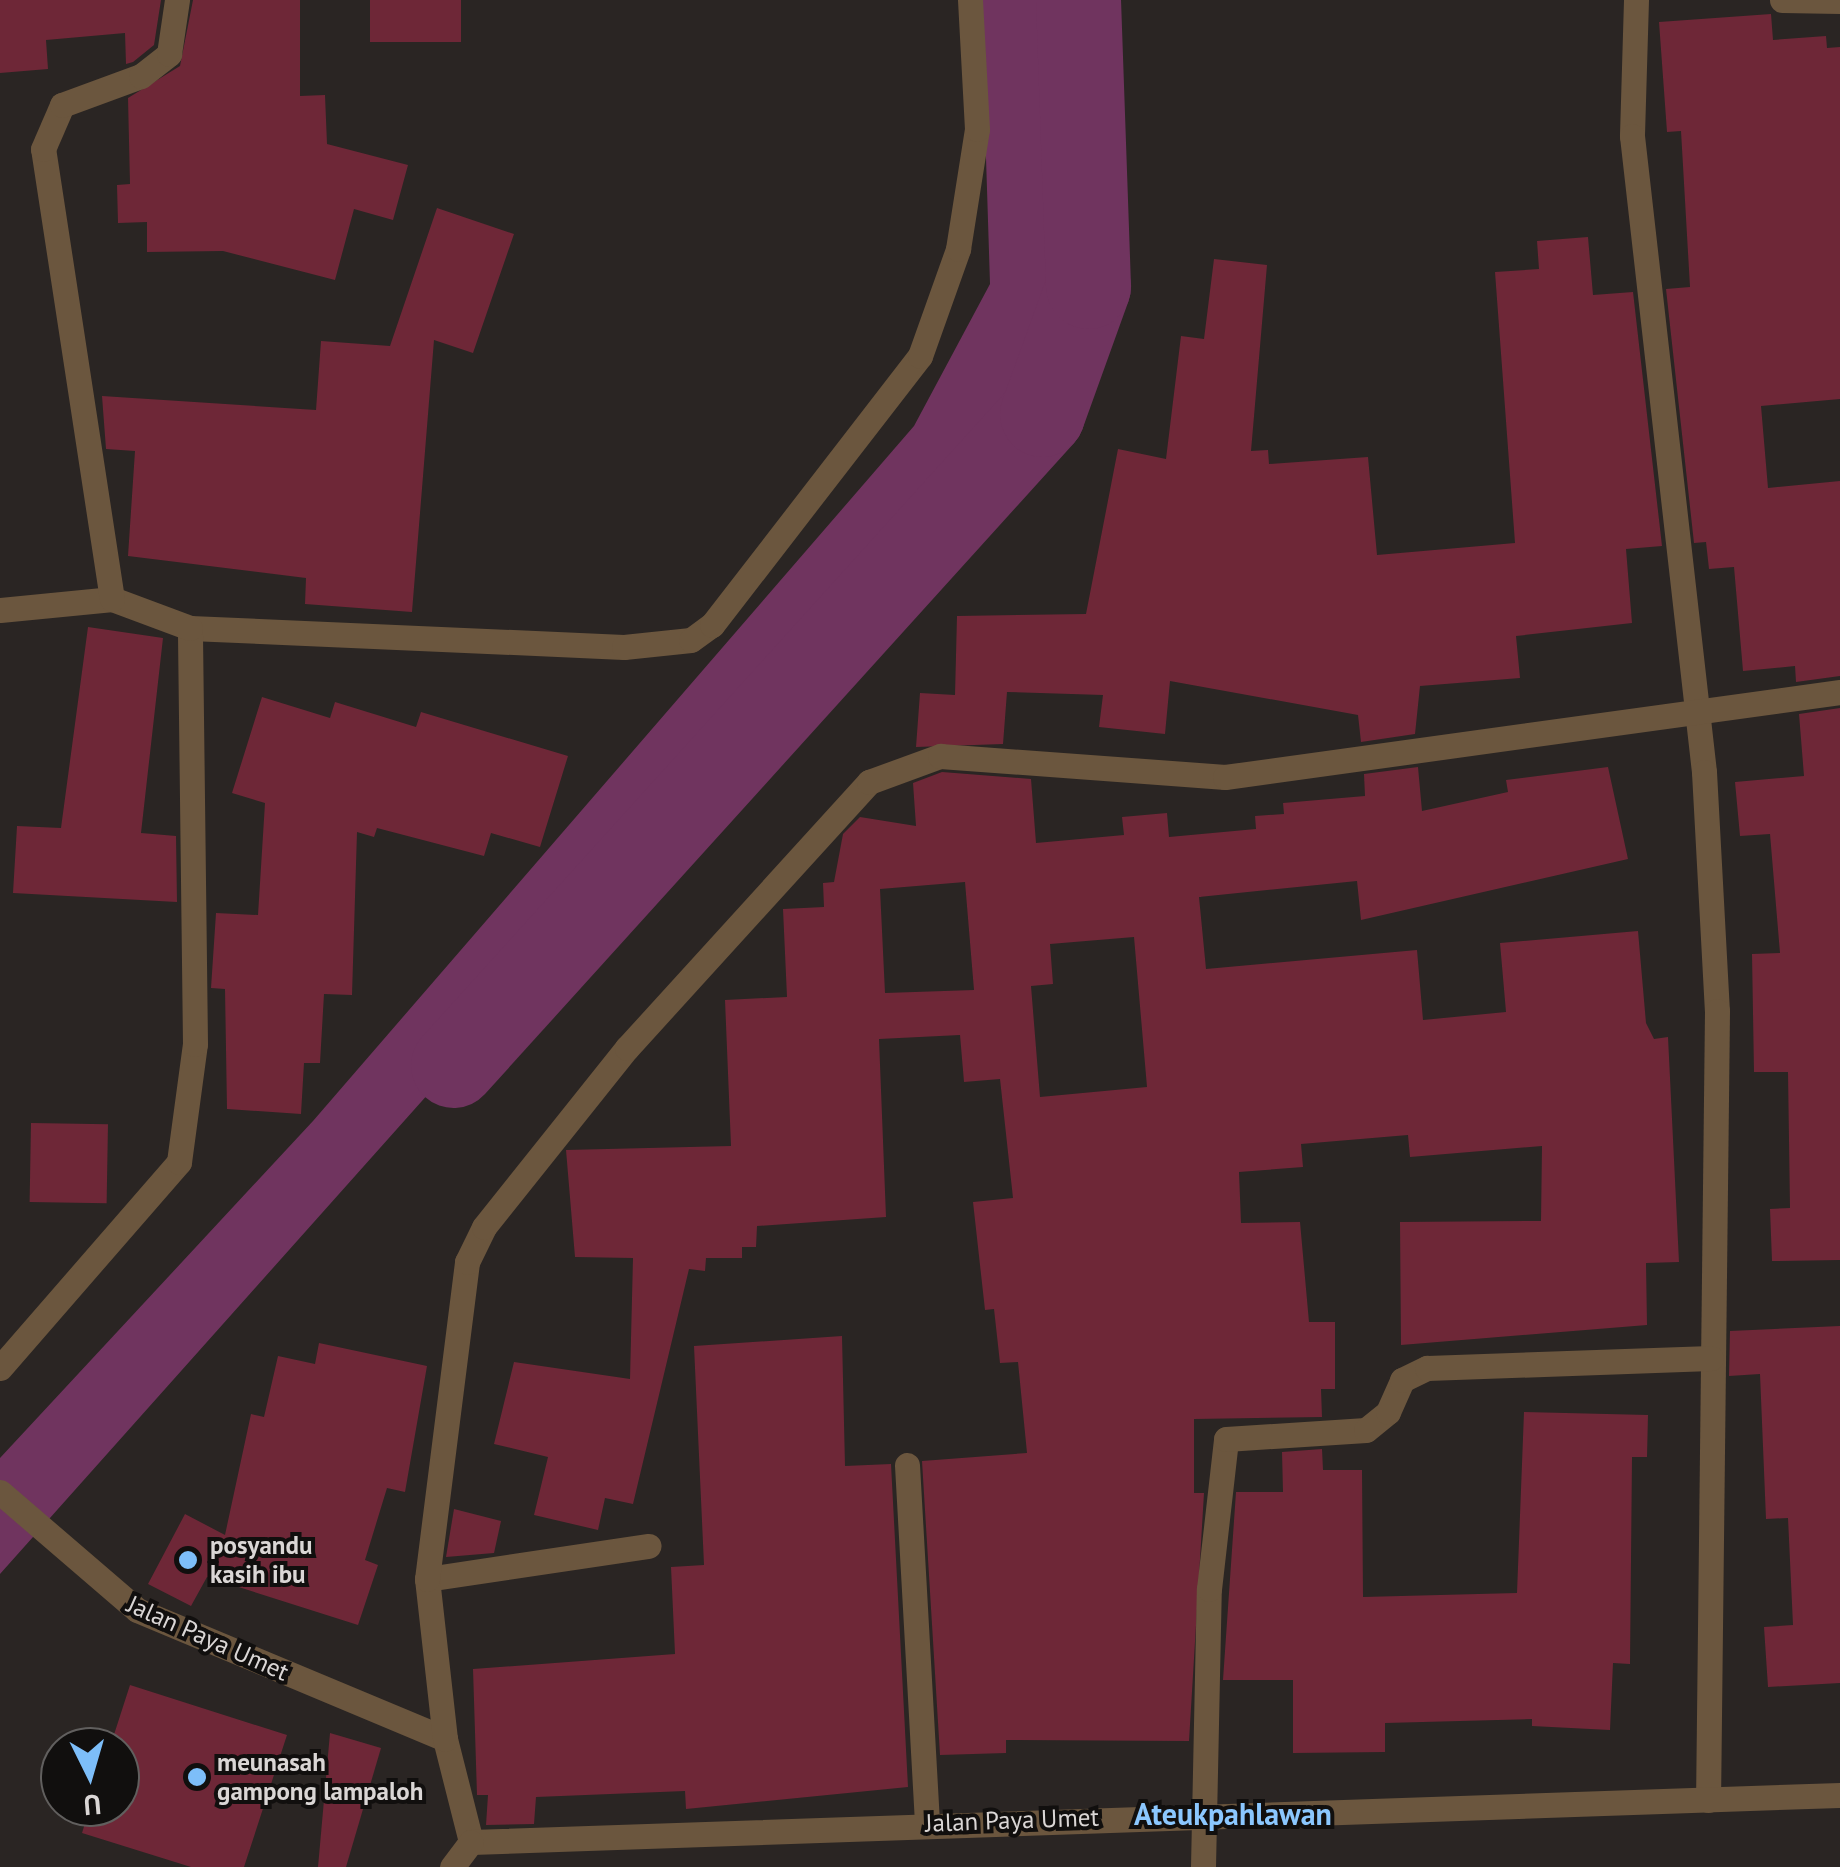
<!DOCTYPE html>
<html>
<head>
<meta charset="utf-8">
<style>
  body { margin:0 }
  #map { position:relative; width:1840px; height:1867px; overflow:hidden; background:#2a2523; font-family:"PT Sans",sans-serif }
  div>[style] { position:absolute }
  .water>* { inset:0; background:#70345f }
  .river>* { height:85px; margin:-42.5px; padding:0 42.5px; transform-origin:42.5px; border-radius:42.5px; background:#70345f }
  .building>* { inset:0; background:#6e2737; transform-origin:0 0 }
  .minor>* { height:25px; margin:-12.5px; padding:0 12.5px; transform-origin:12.5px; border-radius:12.5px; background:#6b563e }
  .dots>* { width:28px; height:28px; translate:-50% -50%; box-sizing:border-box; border:5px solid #110f0e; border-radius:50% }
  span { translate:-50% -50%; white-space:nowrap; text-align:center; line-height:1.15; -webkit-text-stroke:8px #110f0e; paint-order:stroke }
  .poi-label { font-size:25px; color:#dad6d5; font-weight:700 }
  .left { translate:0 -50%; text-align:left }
  .street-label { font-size:25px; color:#dad6d5 }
  .quarter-label { font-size:30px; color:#8bc7fe; font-weight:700 }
  .north { position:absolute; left:40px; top:1727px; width:100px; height:100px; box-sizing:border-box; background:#110f0e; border:2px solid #615f5e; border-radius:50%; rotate:175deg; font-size:28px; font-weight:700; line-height:40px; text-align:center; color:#dad6d5 }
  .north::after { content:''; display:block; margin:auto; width:35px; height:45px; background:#7dbef9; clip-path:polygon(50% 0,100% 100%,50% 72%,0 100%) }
</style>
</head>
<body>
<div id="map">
  <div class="water">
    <i style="clip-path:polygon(981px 0,1069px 0,1076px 116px,1064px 291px,1009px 431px,917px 546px,0 1574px,0 1458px,313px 1121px,914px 426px,990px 284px)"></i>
  </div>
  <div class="river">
    <i style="left:453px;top:1065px;width:878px;rotate:-47.86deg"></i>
    <i style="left:1042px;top:414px;width:136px;rotate:-70.2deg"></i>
    <i style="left:1088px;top:286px;width:286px;rotate:-92deg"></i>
  </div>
  <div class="building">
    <i style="clip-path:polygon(0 0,161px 0,154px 45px,133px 62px,126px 64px,125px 33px,46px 40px,48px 69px,0 73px)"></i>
    <i style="clip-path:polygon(193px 0,300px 0,300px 96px,325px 95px,327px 144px,408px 165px,393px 220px,354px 209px,335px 280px,223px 251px,147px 252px,147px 222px,118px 223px,117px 185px,130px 184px,128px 98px,180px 66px)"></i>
    <i style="left:370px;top:0;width:91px;height:42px"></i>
    <i style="clip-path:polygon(1771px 14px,1773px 40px,1826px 36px,1827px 48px,1840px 47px,1840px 399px,1761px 406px,1768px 488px,1840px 481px,1840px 676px,1796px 682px,1795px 666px,1743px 671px,1734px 567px,1709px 569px,1706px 542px,1694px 543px,1666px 289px,1690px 287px,1681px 131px,1667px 132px,1659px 22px)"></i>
    <i style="clip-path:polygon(437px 208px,514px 234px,473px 353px,434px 340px,412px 612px,305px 604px,306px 578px,128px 556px,135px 451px,106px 449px,102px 396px,316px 410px,321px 341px,390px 346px)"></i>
    <i style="clip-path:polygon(1588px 237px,1593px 295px,1633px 292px,1662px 546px,1626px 549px,1632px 623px,1516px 636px,1520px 678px,1420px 686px,1415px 734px,1361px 742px,1358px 715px,1170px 681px,1165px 734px,1099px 727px,1103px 695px,1007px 692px,1003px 744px,916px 747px,920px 693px,955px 695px,957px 616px,1086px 614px,1118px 449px,1166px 459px,1181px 336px,1204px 339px,1214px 259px,1267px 265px,1251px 451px,1268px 450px,1269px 464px,1368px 457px,1377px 555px,1515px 543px,1495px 272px,1539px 269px,1537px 241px)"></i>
    <i style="clip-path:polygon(88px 627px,163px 638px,141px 833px,176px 836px,177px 902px,13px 893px,17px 826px,61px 828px)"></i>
    <i style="clip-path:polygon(262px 697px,330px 718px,335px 702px,416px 727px,421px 712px,568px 756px,540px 847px,491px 833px,484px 856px,377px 828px,374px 837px,357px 832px,352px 995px,324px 994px,320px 1063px,304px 1063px,301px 1114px,227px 1109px,225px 989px,211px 988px,216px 913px,258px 915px,265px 803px,232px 793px)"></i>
    <i style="clip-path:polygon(1840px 708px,1840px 1260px,1772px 1261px,1770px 1209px,1790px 1208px,1788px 1072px,1754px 1072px,1752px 954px,1780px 953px,1770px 834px,1740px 836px,1735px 782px,1804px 776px,1799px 714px)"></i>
    <i style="clip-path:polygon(evenodd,1418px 767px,1422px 811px,1508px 792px,1506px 780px,1608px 767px,1628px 859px,1361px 920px,1357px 881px,1199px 897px,1206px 969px,1417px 950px,1423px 1020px,1506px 1012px,1500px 943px,1638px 931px,1646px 1023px,1654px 1039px,1668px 1037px,1679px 1262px,1646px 1263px,1647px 1325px,1401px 1345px,1400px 1222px,1541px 1221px,1542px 1146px,1410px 1157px,1408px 1135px,1301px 1144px,1303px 1167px,1239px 1172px,1241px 1223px,1300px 1222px,1309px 1322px,1335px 1322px,1335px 1389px,1321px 1389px,1322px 1417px,1194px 1419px,1194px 1493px,1204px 1493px,1189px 1741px,1006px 1740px,1006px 1753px,940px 1755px,922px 1461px,1027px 1453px,1018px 1362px,1000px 1363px,994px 1309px,985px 1310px,973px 1202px,1013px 1198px,1000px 1079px,964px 1082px,960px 1035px,879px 1039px,886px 1217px,757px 1226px,756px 1247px,742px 1247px,742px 1258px,706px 1258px,705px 1271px,689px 1269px,633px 1504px,605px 1498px,598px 1530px,534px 1515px,548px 1457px,494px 1444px,514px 1362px,630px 1379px,633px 1258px,575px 1257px,566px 1150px,731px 1146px,725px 1000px,787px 997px,783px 909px,824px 907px,823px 883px,834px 882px,843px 834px,860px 817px,916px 826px,913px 783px,942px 772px,1031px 779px,1036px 843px,1124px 835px,1122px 817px,1167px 813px,1169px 837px,1256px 829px,1255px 816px,1284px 814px,1283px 803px,1365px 796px,1364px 774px,1418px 767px,965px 882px,974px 990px,885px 993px,880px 889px,965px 882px,1418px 767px,1134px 937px,1147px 1087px,1040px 1097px,1031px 986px,1053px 984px,1050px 944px,1134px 937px)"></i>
    <i style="left:31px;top:1123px;width:77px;height:79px;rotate:1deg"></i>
    <i style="clip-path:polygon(1840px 1326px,1840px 1683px,1768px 1687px,1764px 1627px,1793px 1625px,1788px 1518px,1766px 1519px,1760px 1374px,1729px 1376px,1730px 1331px)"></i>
    <i style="clip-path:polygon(842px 1336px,845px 1466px,891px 1464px,908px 1787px,686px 1809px,685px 1791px,536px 1797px,534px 1824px,486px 1825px,488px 1795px,477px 1795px,473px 1669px,675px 1654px,671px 1567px,704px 1565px,694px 1346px)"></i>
    <i style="clip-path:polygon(319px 1343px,427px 1366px,405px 1492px,387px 1488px,365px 1560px,378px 1565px,358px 1625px,207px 1577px,191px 1606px,148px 1584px,185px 1514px,225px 1535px,251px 1414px,264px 1417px,278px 1356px,315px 1364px)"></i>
    <i style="clip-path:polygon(1524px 1412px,1648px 1415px,1647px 1457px,1632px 1457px,1630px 1664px,1613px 1663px,1610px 1730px,1532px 1726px,1532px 1719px,1385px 1723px,1385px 1752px,1293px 1753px,1293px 1680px,1223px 1680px,1236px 1492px,1283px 1492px,1282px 1452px,1322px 1449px,1323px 1470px,1362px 1470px,1363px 1597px,1517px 1593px)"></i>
    <i style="clip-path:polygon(454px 1509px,501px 1521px,494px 1553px,446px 1557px)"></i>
    <i style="clip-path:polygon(130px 1685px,287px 1735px,244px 1867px,191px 1867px,82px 1833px,90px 1807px,120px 1807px,120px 1747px,110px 1747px)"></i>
    <i style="clip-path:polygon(330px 1733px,381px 1748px,346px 1867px,318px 1867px)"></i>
  </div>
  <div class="minor">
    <i style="left:1636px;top:0;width:136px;rotate:91.7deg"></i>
    <i style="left:1632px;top:136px;width:640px;rotate:83.54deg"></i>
    <i style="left:1704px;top:772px;width:239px;rotate:86.9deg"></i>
    <i style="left:1717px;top:1011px;width:789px;rotate:90.65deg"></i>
    <i style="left:1782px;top:0;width:58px;rotate:1deg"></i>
    <i style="left:0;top:610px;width:113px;rotate:-5.6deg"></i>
    <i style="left:190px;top:628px;width:434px;rotate:2.5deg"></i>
    <i style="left:624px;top:647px;width:67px;rotate:-6deg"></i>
    <i style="left:691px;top:640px;width:26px;rotate:-36deg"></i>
    <i style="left:712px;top:625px;width:340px;rotate:-52.3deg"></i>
    <i style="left:920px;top:356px;width:114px;rotate:-70.4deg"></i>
    <i style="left:958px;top:249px;width:121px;rotate:-81deg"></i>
    <i style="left:977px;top:129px;width:129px;rotate:-93.1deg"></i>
    <i style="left:0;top:1368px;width:273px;rotate:-49deg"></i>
    <i style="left:179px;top:1162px;width:119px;rotate:-82.3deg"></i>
    <i style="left:195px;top:1044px;width:416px;rotate:-90.7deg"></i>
    <i style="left:190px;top:628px;width:83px;rotate:-159.6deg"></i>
    <i style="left:112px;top:599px;width:455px;rotate:-98.7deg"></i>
    <i style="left:43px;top:149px;width:48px;rotate:-66.6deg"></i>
    <i style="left:62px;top:105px;width:84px;rotate:-20.2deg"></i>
    <i style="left:141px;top:76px;width:36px;rotate:-38deg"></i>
    <i style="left:169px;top:54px;width:55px;rotate:-81.6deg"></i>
    <i style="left:907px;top:1465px;width:359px;rotate:86.8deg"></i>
    <i style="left:0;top:1492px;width:181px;rotate:40.7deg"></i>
    <i style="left:137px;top:1610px;width:334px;rotate:22.7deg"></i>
    <i style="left:445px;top:1739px;width:106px;rotate:75.8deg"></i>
    <i style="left:471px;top:1842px;width:1370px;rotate:-1.97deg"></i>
    <i style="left:427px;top:1579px;width:224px;rotate:-8.5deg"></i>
    <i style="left:445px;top:1739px;width:161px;rotate:-96.4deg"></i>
    <i style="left:427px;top:1579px;width:320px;rotate:-82.8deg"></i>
    <i style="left:467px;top:1262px;width:39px;rotate:-64deg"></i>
    <i style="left:484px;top:1227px;width:229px;rotate:-51.4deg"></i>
    <i style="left:627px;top:1048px;width:360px;rotate:-47.7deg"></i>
    <i style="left:869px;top:782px;width:76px;rotate:-20.1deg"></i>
    <i style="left:940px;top:756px;width:286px;rotate:4.2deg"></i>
    <i style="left:1225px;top:777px;width:621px;rotate:-7.87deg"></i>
    <i style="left:452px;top:1867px;width:31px;rotate:-53deg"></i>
    <i style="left:1203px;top:1867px;width:278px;rotate:-88.8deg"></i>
    <i style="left:1209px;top:1589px;width:151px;rotate:-83.5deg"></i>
    <i style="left:1226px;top:1439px;width:140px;rotate:-3.7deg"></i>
    <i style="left:1366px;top:1430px;width:28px;rotate:-39deg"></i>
    <i style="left:1388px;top:1412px;width:35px;rotate:-66deg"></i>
    <i style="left:1402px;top:1380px;width:28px;rotate:-26deg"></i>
    <i style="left:1427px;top:1368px;width:284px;rotate:-2deg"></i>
  </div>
  <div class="dots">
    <i style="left:188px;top:1560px;background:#7dbef9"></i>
    <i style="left:197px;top:1777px;background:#7dbef9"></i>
  </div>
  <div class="poi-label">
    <span class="left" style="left:210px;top:1560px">posyandu<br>kasih ibu</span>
    <span class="left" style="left:217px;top:1777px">meunasah<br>gampong lampaloh</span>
  </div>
  <div class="street-label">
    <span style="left:208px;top:1638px;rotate:24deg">Jalan Paya Umet</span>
    <span style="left:1012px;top:1820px;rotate:-2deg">Jalan Paya Umet</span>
  </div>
  <div class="quarter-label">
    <span style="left:1233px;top:1814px">Ateukpahlawan</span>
  </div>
  <div class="north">U</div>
</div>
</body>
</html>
